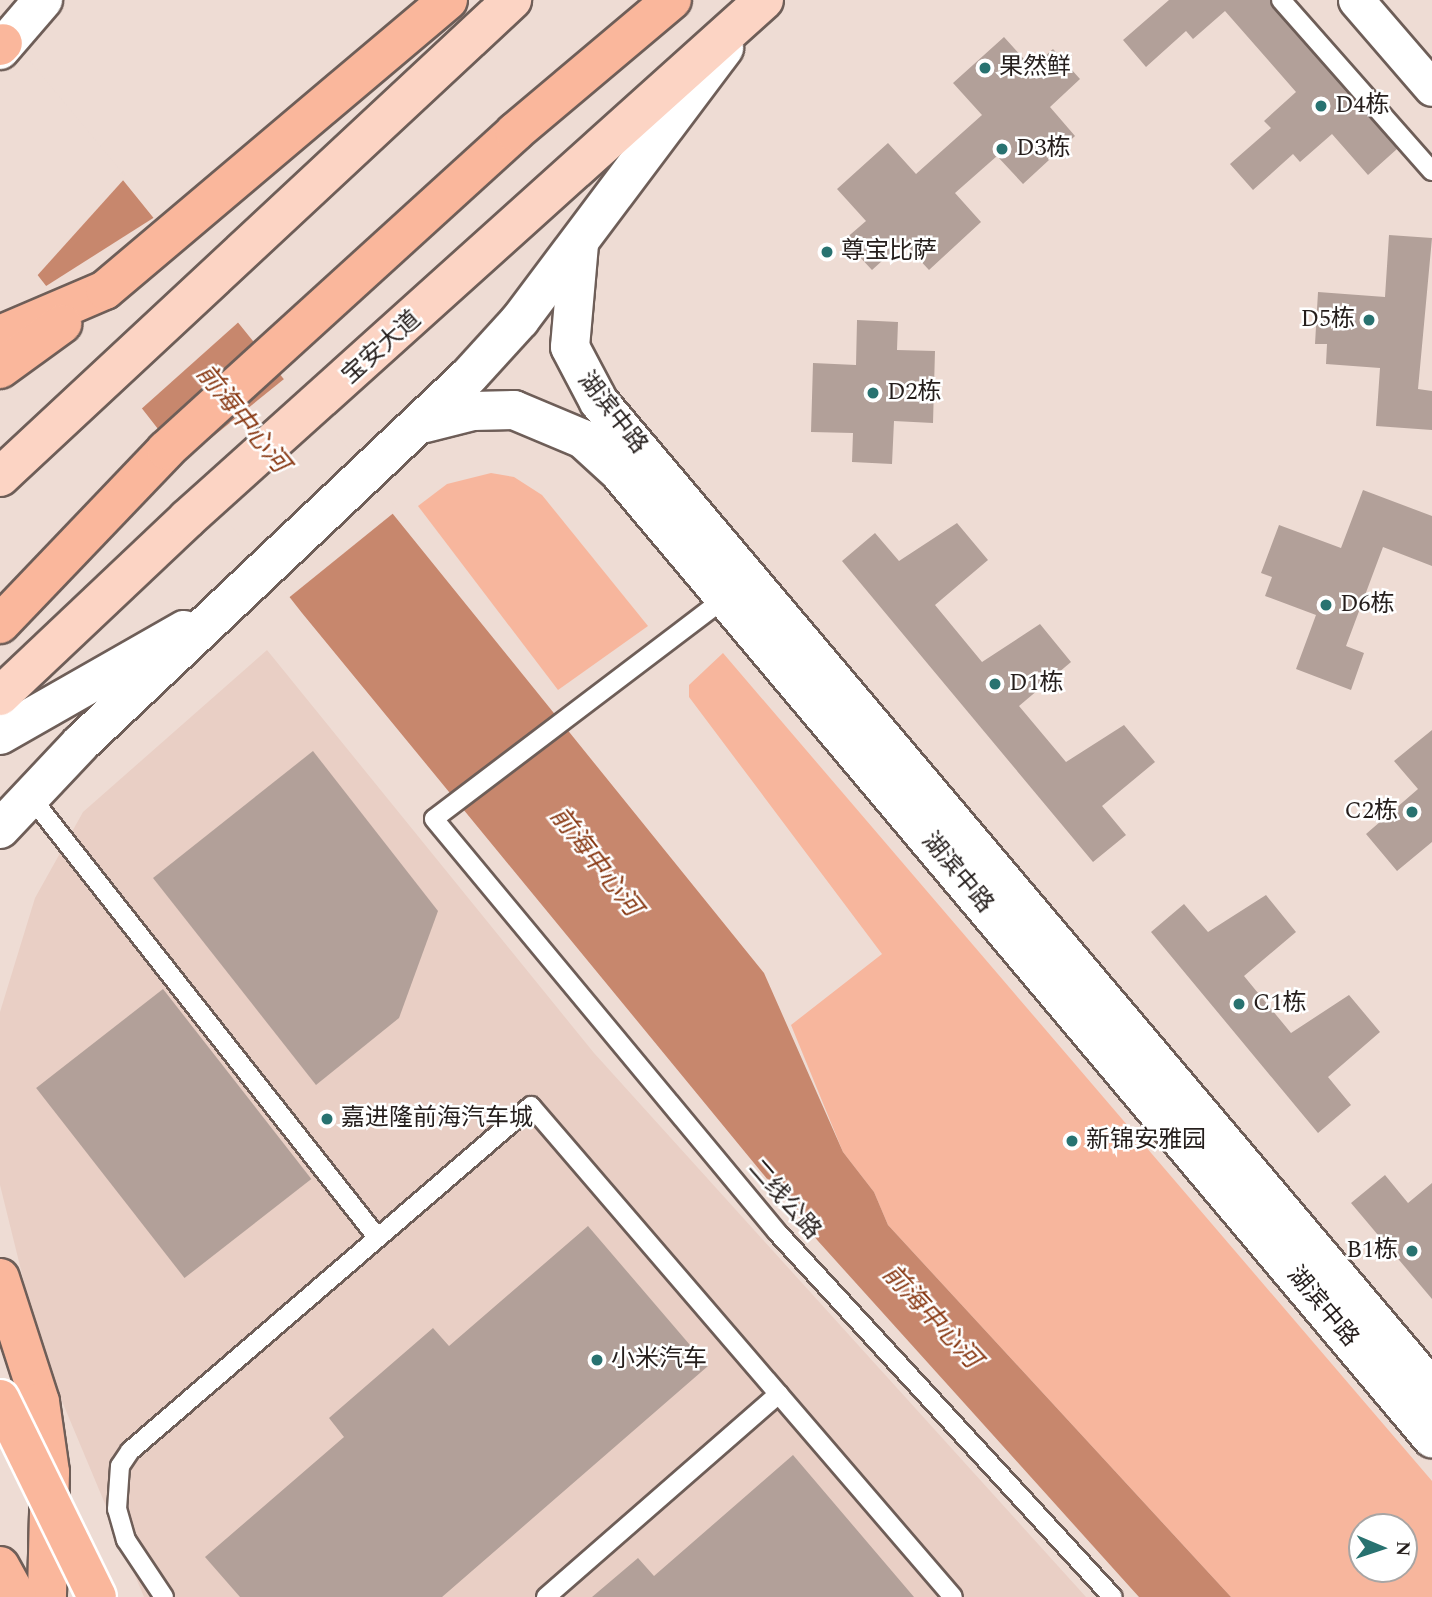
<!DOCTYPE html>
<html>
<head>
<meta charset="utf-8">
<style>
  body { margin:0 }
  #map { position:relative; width:1432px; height:1597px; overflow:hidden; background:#eedcd4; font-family:Spectral,"Noto Sans SC",serif }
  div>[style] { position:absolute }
  .built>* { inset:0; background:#e9cfc5 }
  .green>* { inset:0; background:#f7b69d }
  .water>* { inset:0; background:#c7876d }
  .pier>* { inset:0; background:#eedcd4; transform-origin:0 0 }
  .building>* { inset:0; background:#b2a099; transform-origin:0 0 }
  .roads { filter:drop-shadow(2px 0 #6e5e58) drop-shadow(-2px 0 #6e5e58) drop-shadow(0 2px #6e5e58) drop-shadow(0 -2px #6e5e58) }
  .lane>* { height:18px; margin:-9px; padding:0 9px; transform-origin:9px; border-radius:9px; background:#fff }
  .street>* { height:35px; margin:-17.5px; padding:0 17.5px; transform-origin:17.5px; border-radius:17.5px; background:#fff }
  .secondary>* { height:38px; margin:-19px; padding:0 19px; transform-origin:19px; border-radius:19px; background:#fff }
  .primary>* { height:38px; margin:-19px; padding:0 19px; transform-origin:19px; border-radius:19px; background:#fcd4c4 }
  .highway>* { height:38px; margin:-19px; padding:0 19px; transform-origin:19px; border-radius:19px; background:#fab79c }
  .bridges { filter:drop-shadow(2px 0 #fff) drop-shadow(-2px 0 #fff) drop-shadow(0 2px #fff) drop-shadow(0 -2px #fff) }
  .highway-bridge>* { height:38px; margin:-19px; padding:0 19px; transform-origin:19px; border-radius:19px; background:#fab79c }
  .dots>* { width:19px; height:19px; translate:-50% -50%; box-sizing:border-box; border:4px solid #fff; border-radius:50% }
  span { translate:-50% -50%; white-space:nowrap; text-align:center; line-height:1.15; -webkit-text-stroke:5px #fff; paint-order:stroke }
  .poi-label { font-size:24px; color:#251e1c }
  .left { translate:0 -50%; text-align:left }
  .right { translate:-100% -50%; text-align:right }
  .street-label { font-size:24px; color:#251e1c }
  .water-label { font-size:26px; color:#893a15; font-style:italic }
  .north { position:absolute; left:1348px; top:1513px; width:70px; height:70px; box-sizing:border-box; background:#fff; border:2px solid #a8a5a4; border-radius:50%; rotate:92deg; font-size:19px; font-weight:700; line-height:28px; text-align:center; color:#251e1c }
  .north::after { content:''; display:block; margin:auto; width:24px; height:32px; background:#287270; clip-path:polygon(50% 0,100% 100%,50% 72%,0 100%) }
</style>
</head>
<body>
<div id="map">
  <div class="built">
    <i style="clip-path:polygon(267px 650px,594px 1053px,1086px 1597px,144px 1597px,41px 1351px,0 1185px,0 1012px,35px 898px,83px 812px)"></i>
  </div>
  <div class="green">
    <i style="clip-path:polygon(491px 473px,514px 477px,542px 495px,648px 626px,558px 690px,418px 506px,447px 484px)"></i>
    <i style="clip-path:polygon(evenodd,723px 653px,1432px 1481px,1432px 1597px,1231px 1597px,888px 1225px,874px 1192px,843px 1152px,791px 1025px,882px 954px,689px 697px,689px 685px,723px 653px,1362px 1527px,1404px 1527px,1404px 1569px,1362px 1569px,1362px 1527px)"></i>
  </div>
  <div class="water">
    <i style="clip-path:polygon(0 28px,764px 973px,843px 1152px,874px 1192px,888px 1225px,1231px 1597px,1139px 1597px,818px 1241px,302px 613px,0 227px)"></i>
  </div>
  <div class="pier">
    <i style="clip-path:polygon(0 25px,126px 177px,35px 278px,0 233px)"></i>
    <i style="clip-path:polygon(158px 215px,242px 319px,139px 411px,43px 288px)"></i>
    <i style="left:289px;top:375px;width:173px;height:140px;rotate:51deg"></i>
  </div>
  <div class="building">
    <i style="clip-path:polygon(1169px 0,1270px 0,1397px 149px,1368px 175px,1332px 134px,1300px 162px,1293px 154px,1253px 190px,1230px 164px,1271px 128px,1264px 121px,1296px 92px,1225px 11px,1193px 39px,1186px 31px,1146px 67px,1123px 40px)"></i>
    <i style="clip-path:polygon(1004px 37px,1032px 68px,1053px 49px,1080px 79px,1050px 107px,1075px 136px,1023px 184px,997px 156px,955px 193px,981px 222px,929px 270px,903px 242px,872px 270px,844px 240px,866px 221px,837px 189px,888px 143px,916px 174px,982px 115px,953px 83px)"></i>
    <i style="clip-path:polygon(1389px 235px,1432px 238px,1418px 389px,1432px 391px,1432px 430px,1376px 426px,1380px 368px,1326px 364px,1327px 344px,1315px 344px,1318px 292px,1385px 297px)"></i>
    <i style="clip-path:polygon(857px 320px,898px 322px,897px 350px,935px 351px,933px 423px,894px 421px,892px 464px,852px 462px,853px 433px,811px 432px,813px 363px,856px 365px)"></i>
    <i style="clip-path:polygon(1363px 490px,1432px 516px,1432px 566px,1383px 547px,1346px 646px,1364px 653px,1351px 690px,1296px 669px,1316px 615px,1265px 596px,1272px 577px,1261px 573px,1279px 525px,1341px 548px)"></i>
    <i style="clip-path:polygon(957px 523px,988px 560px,935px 605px,982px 662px,1040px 624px,1071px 662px,1019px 706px,1066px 762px,1124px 725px,1155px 762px,1102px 806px,1126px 835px,1093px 862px,842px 561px,875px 533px,899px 561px)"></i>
    <i style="clip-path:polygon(1432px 730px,1432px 842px,1397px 871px,1366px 834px,1418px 789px,1394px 761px)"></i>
    <i style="clip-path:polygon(313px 751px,438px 911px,399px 1018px,316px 1085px,153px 878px)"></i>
    <i style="clip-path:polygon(1266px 895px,1296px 932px,1244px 976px,1291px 1033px,1349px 995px,1380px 1032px,1328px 1077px,1351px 1105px,1318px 1133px,1151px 932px,1184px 904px,1208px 932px)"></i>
    <i style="left:163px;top:989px;width:241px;height:161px;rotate:52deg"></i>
    <i style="clip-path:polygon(1385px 1175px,1408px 1203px,1432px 1183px,1432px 1299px,1351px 1203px)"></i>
    <i style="clip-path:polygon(588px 1226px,708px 1366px,442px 1597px,240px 1597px,205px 1557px,344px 1437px,329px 1418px,433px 1328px,449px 1346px)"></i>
    <i style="clip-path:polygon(793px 1455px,914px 1597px,592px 1597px,638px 1558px,654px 1576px)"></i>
  </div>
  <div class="roads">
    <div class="lane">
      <i style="left:1281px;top:0;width:228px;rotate:48.6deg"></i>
      <i style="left:725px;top:598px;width:365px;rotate:142.8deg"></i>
      <i style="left:434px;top:819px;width:537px;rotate:50.29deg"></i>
      <i style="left:777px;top:1232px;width:496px;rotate:47.4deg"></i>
      <i style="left:29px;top:795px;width:563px;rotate:51.79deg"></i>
      <i style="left:164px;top:1597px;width:69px;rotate:-123.7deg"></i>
      <i style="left:126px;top:1540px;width:32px;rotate:-106deg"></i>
      <i style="left:117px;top:1509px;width:43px;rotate:-86deg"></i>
      <i style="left:120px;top:1466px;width:18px;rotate:-56deg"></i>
      <i style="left:130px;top:1451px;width:529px;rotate:-40.71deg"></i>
      <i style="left:531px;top:1106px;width:647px;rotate:49.32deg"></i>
      <i style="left:546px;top:1597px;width:309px;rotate:-41.1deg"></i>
    </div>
    <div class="street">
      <i style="left:1356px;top:0;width:116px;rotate:49.2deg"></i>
    </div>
    <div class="secondary">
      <i style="left:0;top:50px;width:66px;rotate:-49.3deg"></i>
      <i style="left:579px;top:244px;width:103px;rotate:95deg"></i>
      <i style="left:570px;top:347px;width:62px;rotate:62.2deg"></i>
      <i style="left:599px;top:402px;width:1292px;rotate:49.84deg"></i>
      <i style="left:425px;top:423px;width:49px;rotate:-14deg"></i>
      <i style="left:473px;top:411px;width:41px;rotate:-1.4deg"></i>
      <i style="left:514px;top:410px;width:75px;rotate:22.8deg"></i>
      <i style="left:583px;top:439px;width:49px;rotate:42.5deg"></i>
      <i style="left:619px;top:472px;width:1263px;rotate:49.92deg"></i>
      <i style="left:0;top:735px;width:212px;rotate:-29.7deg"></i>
      <i style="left:0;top:829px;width:118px;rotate:-46.7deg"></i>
      <i style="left:81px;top:743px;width:534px;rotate:-43.41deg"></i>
      <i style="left:469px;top:376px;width:76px;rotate:-47.7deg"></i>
      <i style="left:520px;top:320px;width:340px;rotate:-53.1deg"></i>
    </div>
    <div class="primary">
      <i style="left:0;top:477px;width:700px;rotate:-42.97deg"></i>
      <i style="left:0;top:696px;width:257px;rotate:-43.4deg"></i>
      <i style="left:187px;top:519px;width:776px;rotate:-41.97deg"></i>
    </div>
    <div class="highway">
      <i style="left:0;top:46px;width:4px;rotate:-45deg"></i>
      <i style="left:0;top:335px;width:114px;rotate:-23.2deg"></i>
      <i style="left:105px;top:290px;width:449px;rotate:-40.2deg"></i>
      <i style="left:0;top:369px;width:77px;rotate:-36deg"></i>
      <i style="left:0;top:624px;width:240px;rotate:-46.3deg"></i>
      <i style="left:166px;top:450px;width:472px;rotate:-42.3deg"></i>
      <i style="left:515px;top:132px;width:205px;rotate:-40.1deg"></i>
      <i style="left:0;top:1278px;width:130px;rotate:72.1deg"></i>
      <i style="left:40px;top:1402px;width:71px;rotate:81.9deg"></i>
      <i style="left:50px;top:1472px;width:125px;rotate:91.4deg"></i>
      <i style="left:0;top:1566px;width:35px;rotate:61deg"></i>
    </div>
  </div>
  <div class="bridges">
    <div class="highway-bridge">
      <i style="left:0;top:1399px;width:220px;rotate:63.9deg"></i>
    </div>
  </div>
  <div class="dots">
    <i style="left:985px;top:68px;background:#287270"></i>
    <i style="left:1321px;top:106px;background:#287270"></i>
    <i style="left:1002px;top:149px;background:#287270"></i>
    <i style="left:827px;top:252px;background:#287270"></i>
    <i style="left:1369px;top:320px;background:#287270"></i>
    <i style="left:873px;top:393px;background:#287270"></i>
    <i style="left:1326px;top:605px;background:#287270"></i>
    <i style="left:995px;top:684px;background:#287270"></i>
    <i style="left:1412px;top:812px;background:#287270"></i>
    <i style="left:1239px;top:1004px;background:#287270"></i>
    <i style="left:327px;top:1119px;background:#287270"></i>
    <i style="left:1072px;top:1141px;background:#287270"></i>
    <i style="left:1412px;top:1251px;background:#287270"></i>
    <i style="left:597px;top:1360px;background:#287270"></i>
  </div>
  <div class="poi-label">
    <span class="left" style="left:999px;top:68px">果然鲜</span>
    <span class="left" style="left:1335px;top:106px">D4栋</span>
    <span class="left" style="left:1016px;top:149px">D3栋</span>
    <span class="left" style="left:841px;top:252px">尊宝比萨</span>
    <span class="right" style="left:1355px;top:320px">D5栋</span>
    <span class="left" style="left:887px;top:393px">D2栋</span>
    <span class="left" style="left:1340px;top:605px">D6栋</span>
    <span class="left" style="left:1009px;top:684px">D1栋</span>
    <span class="right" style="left:1398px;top:812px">C2栋</span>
    <span class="left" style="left:1253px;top:1004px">C1栋</span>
    <span class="left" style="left:341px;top:1119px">嘉进隆前海汽车城</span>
    <span class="left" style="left:1086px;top:1141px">新锦安雅园</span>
    <span class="right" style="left:1398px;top:1251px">B1栋</span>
    <span class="left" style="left:611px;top:1360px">小米汽车</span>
  </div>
  <div class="street-label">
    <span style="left:382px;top:348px;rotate:-42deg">宝安大道</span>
    <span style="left:612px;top:413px;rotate:52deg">湖滨中路</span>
    <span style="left:957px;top:873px;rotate:50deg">湖滨中路</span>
    <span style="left:784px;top:1200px;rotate:49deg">二线公路</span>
    <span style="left:1322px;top:1307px;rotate:50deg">湖滨中路</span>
  </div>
  <div class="water-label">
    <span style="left:242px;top:419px;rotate:51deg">前海中心河</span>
    <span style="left:595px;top:862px;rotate:52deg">前海中心河</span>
    <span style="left:931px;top:1317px;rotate:47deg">前海中心河</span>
  </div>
  <div class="north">N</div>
</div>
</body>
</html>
